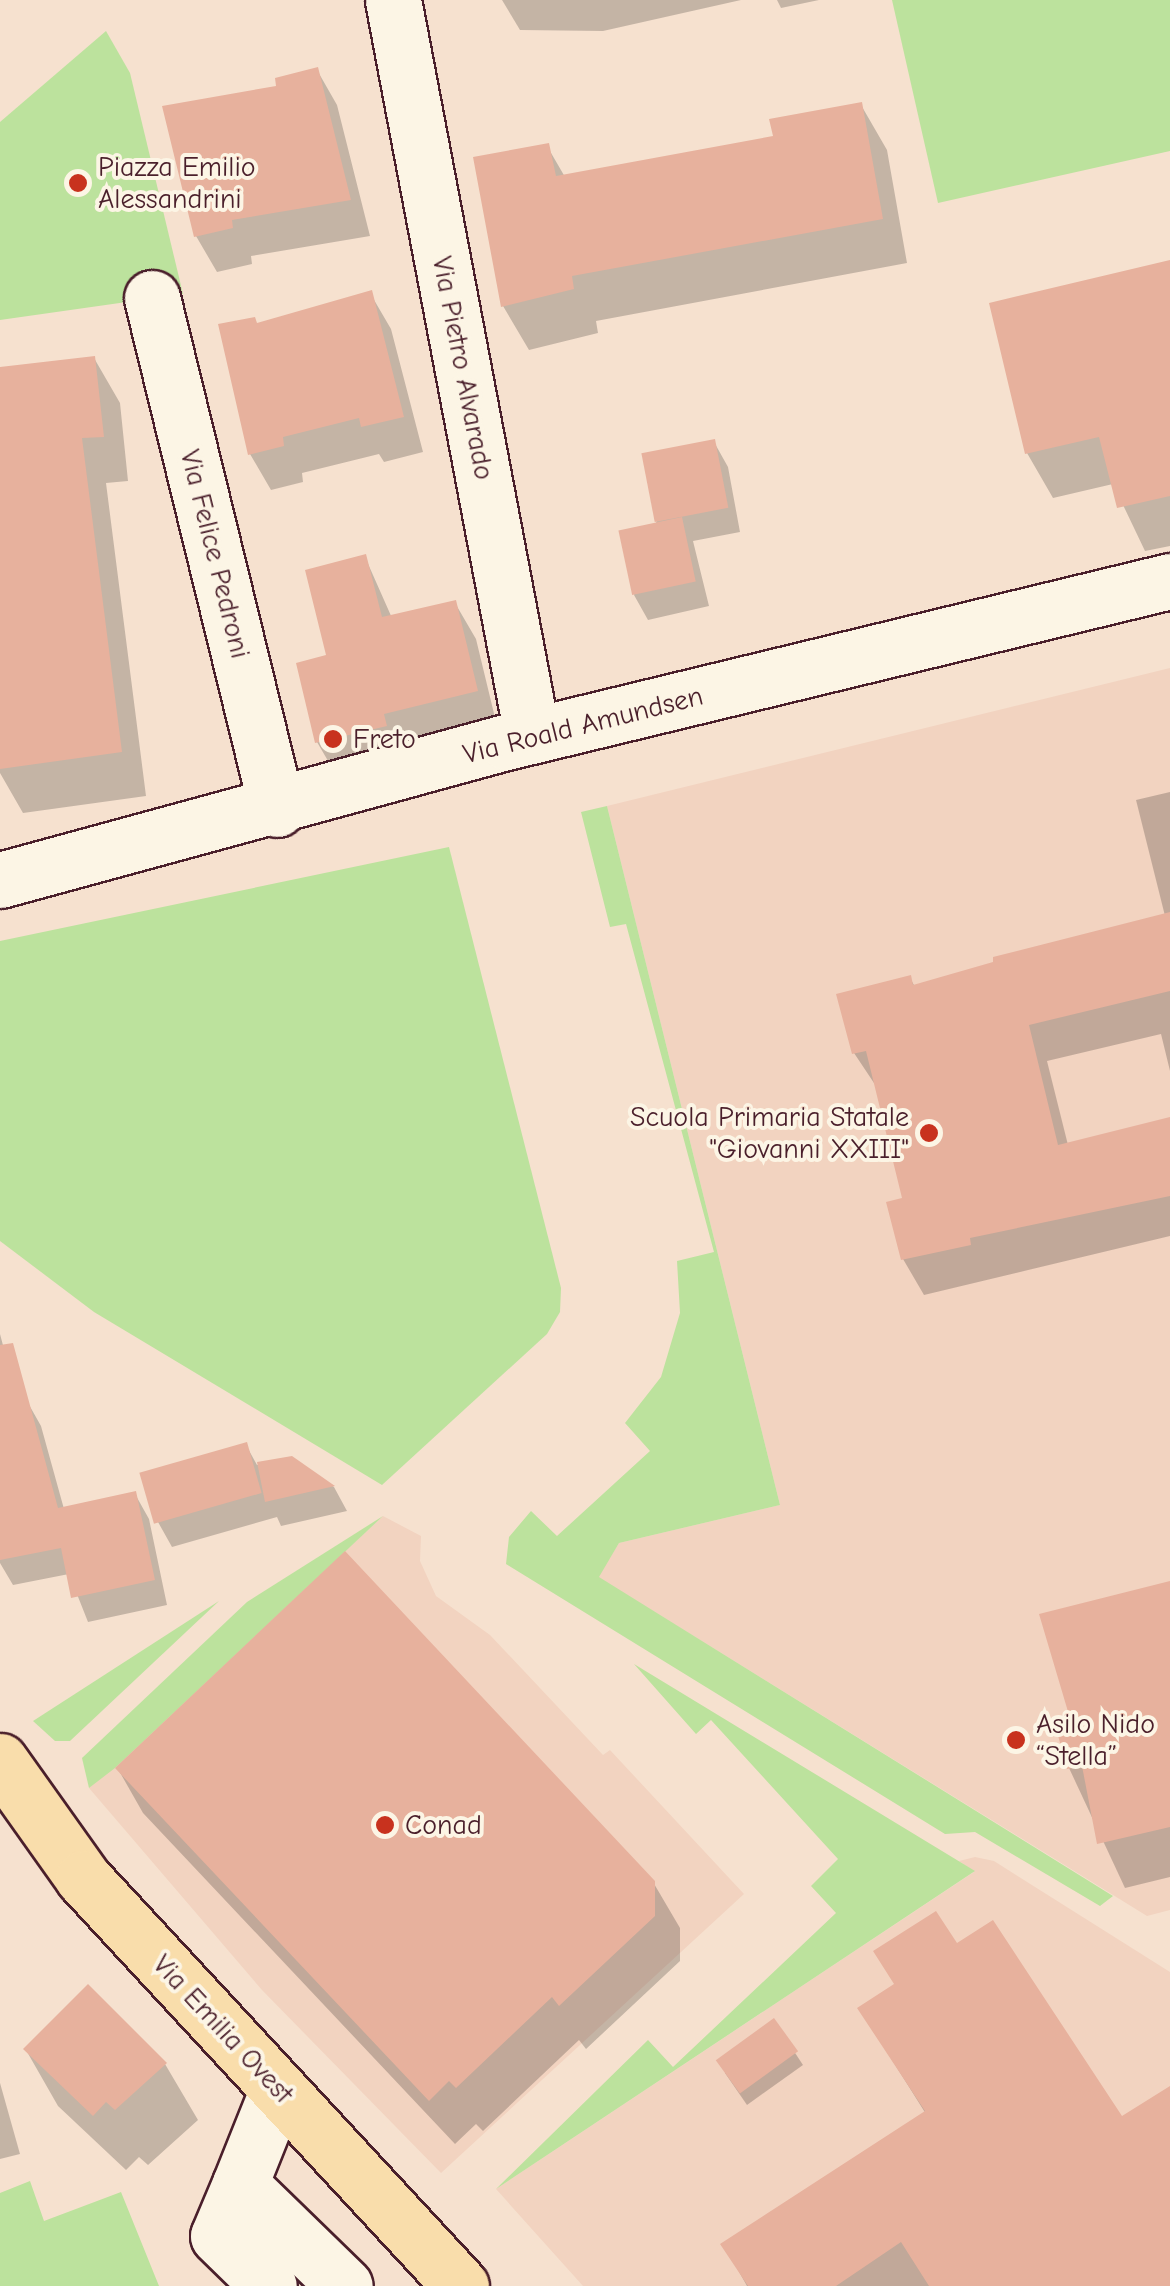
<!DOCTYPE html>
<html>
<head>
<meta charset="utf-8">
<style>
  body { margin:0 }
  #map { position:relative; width:1170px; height:2286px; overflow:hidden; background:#f6e1cf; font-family:"Comic Neue",sans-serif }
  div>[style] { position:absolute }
  .built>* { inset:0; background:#f2d3c0 }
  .green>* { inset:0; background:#bce29d }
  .shadow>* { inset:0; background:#0003 }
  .building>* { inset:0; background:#e7b19d; transform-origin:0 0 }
  .roads { filter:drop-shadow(2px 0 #4a1f2b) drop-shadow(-2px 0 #4a1f2b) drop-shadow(0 2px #4a1f2b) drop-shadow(0 -2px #4a1f2b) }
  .minor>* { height:55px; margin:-27.5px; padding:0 27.5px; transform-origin:27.5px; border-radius:27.5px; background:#fcf5e5 }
  .major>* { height:55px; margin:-27.5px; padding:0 27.5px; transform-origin:27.5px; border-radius:27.5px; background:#f9ddab }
  .dots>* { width:28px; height:28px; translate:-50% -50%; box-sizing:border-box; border:5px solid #fcf5e5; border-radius:50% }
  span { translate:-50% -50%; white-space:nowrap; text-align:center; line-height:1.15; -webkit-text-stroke:8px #fcf5e5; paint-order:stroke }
  .poi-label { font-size:28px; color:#4a1f2b }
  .left { translate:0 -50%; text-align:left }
  .right { translate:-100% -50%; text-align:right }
  .street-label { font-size:28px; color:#4a1f2b }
</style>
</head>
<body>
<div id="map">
  <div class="built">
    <i style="clip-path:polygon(1170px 668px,1170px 1910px,1147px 1916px,598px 1577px,619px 1543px,780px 1505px,607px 806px)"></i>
    <i style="clip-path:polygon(383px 1516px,421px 1536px,420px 1561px,436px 1596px,490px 1635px,603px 1755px,610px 1750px,744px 1894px,441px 2173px,262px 1990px,89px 1788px)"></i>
    <i style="clip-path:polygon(975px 1857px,994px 1861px,1170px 1972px,1170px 2286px,583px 2286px,496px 2189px,974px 1872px,959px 1861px)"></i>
  </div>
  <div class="green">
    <i style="clip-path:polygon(892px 0,1170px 0,1170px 151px,938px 203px)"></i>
    <i style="clip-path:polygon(106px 31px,130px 73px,183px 294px,0 320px,0 122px)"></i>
    <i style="clip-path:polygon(607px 806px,780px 1505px,619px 1543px,599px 1577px,1113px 1896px,1100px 1906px,975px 1832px,945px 1834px,506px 1564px,509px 1537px,531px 1511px,557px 1536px,650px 1451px,625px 1423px,661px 1377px,680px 1313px,677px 1261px,714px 1252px,626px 924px,610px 927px,581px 812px)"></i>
    <i style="clip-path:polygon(449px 847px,561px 1288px,560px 1312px,547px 1334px,382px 1485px,94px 1312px,0 1241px,0 941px)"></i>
    <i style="clip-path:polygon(383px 1516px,115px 1768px,89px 1788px,82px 1758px,247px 1602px)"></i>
    <i style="clip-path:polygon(219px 1601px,70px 1741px,55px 1741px,33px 1721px)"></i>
    <i style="clip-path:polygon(634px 1664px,975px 1871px,496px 2189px,648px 2040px,673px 2067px,836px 1913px,811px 1886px,838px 1859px,711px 1720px,696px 1734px)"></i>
    <i style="clip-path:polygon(30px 2181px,44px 2221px,121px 2192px,159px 2286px,0 2286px,0 2193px)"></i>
  </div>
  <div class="shadow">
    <i style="clip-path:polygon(502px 0,741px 0,603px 31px,520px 30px)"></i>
    <i style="clip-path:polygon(777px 0,819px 0,781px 8px)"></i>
    <i style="clip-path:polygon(317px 70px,337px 105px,370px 236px,251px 256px,252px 264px,217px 272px,196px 236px,279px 88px)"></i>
    <i style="clip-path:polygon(861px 105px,887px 150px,907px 263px,596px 321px,598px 333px,529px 350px,503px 306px,547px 146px,565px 177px,776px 138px)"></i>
    <i style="clip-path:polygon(1170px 263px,1170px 546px,1145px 551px,1113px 484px,1053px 498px,1027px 453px)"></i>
    <i style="clip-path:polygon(370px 293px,391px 329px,423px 452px,384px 462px,379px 454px,302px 473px,303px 482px,271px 490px,250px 454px,257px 325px)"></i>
    <i style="clip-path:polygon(94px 358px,120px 403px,128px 481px,106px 483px,146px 796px,23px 813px,0 773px,0 369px)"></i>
    <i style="clip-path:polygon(714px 442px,728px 467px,740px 532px,693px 541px,709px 606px,648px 620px,634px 595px,657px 520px)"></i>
    <i style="clip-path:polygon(365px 557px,392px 618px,455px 603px,476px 639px,497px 726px,338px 778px,317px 742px,329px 657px)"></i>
    <i style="clip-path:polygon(1170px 792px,1170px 1071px,1161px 1034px,1047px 1061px,1068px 1145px,1170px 1120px,1170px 1236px,924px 1295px,903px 1259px,905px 1199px,878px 1089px,854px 1053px,910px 978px,915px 987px,1165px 916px,1136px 800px)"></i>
    <i style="clip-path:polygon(0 1334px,21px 1413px,28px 1403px,41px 1426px,64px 1509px,135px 1494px,149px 1519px,167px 1605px,88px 1622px,69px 1574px,13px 1585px,0 1563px)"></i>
    <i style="clip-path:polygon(246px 1445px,257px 1465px,292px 1459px,334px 1487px,347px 1511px,281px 1526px,277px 1517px,172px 1547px,158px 1522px)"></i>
    <i style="clip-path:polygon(1170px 1584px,1170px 1877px,1125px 1888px,1069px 1768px,1072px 1716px)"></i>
    <i style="clip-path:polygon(118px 1769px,653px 1882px,680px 1928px,680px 1961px,586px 2049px,579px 2040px,483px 2131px,476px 2124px,455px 2144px,143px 1813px)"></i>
    <i style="clip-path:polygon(956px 1947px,1121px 2119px,1170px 2089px,1170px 2286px,747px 2286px,724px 2245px,926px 2114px,860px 2009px)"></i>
    <i style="clip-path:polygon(774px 2021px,803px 2065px,747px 2105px,725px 2073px)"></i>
    <i style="clip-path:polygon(26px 2050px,165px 2064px,198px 2120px,148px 2165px,139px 2157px,126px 2170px,58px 2106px)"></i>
    <i style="clip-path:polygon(0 2083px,20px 2154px,0 2159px)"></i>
  </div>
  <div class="building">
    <i style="clip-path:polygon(318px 67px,351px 200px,232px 220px,233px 228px,194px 237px,162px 106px,276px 86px,275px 78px)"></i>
    <i style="clip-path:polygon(862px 102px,883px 219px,572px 276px,574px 289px,501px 307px,473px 157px,549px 143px,556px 176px,773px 136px,769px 119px)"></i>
    <i style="clip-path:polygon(1170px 260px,1170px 496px,1117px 508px,1099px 437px,1025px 454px,989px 303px)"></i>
    <i style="clip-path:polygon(372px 290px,404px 417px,361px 427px,359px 418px,283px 437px,284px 446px,248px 455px,218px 324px,255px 317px,257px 323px)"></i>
    <i style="clip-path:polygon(95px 356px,104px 437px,82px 438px,122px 752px,0 769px,0 367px)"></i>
    <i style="left:715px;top:439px;width:70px;height:75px;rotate:79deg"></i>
    <i style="left:682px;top:517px;width:66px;height:65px;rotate:78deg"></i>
    <i style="clip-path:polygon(366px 554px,382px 617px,456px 600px,478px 691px,384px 714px,387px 726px,315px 743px,296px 663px,326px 655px,305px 570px)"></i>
    <i style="clip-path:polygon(1170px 912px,1170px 991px,1029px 1025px,1058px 1145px,1170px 1117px,1170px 1196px,970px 1238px,971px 1245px,901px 1260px,886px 1202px,902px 1198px,866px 1051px,852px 1054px,836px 994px,911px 975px,913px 985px,993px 962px,993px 957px)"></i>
    <i style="clip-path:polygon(13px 1343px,58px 1508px,136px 1491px,155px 1580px,71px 1598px,61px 1548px,0 1560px,0 1345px)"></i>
    <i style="left:247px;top:1442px;width:53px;height:112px;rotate:74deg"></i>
    <i style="clip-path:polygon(292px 1456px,335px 1486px,265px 1502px,257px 1462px)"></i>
    <i style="clip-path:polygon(345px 1551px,655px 1881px,655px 1916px,559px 2006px,552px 1997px,456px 2088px,449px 2081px,429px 2101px,115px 1768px)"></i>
    <i style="clip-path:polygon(1170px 1581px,1170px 1827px,1097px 1844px,1082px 1766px,1067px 1769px,1056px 1728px,1069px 1715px,1039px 1614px)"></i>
    <i style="clip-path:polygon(936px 1911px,957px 1943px,993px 1920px,1122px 2116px,1170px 2086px,1170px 2286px,929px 2286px,901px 2242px,836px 2286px,748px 2286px,720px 2244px,925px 2111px,857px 2008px,894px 1984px,873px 1951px)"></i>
    <i style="clip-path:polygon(88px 1984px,167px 2063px,115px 2110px,106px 2102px,93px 2116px,23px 2049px)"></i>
    <i style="left:774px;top:2018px;width:41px;height:72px;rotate:54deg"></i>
  </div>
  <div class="roads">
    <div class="minor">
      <i style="left:393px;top:0;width:748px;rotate:79.29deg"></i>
      <i style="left:152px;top:298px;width:526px;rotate:76.25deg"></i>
      <i style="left:0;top:880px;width:524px;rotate:-15.26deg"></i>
      <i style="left:506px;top:742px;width:683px;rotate:-13.63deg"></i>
      <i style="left:278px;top:2089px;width:102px;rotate:111.8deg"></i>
      <i style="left:240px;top:2184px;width:146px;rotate:44.2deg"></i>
      <i style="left:240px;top:2184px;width:56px;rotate:112.9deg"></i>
      <i style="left:218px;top:2236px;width:71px;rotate:44.4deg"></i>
    </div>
    <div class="major">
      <i style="left:0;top:1761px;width:143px;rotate:54.6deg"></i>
      <i style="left:83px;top:1878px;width:556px;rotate:47.19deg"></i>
    </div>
  </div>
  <div class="dots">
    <i style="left:78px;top:183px;background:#c8321e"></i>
    <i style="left:333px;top:739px;background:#c8321e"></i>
    <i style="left:929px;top:1133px;background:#c8321e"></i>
    <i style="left:1016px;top:1740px;background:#c8321e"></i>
    <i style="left:385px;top:1825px;background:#c8321e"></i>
  </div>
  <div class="poi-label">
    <span class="left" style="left:98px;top:183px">Piazza Emilio<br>Alessandrini</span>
    <span class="left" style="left:353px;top:739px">Freto</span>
    <span class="right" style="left:909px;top:1133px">Scuola Primaria Statale<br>"Giovanni XXIII"</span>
    <span class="left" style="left:1036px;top:1740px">Asilo Nido<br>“Stella”</span>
    <span class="left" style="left:405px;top:1825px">Conad</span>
  </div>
  <div class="street-label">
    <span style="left:463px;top:368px;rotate:79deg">Via Pietro Alvarado</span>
    <span style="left:215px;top:554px;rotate:76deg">Via Felice Pedroni</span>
    <span style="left:583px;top:725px;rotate:-14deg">Via Roald Amundsen</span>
    <span style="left:223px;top:2029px;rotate:47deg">Via Emilia Ovest</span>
  </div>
</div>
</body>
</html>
